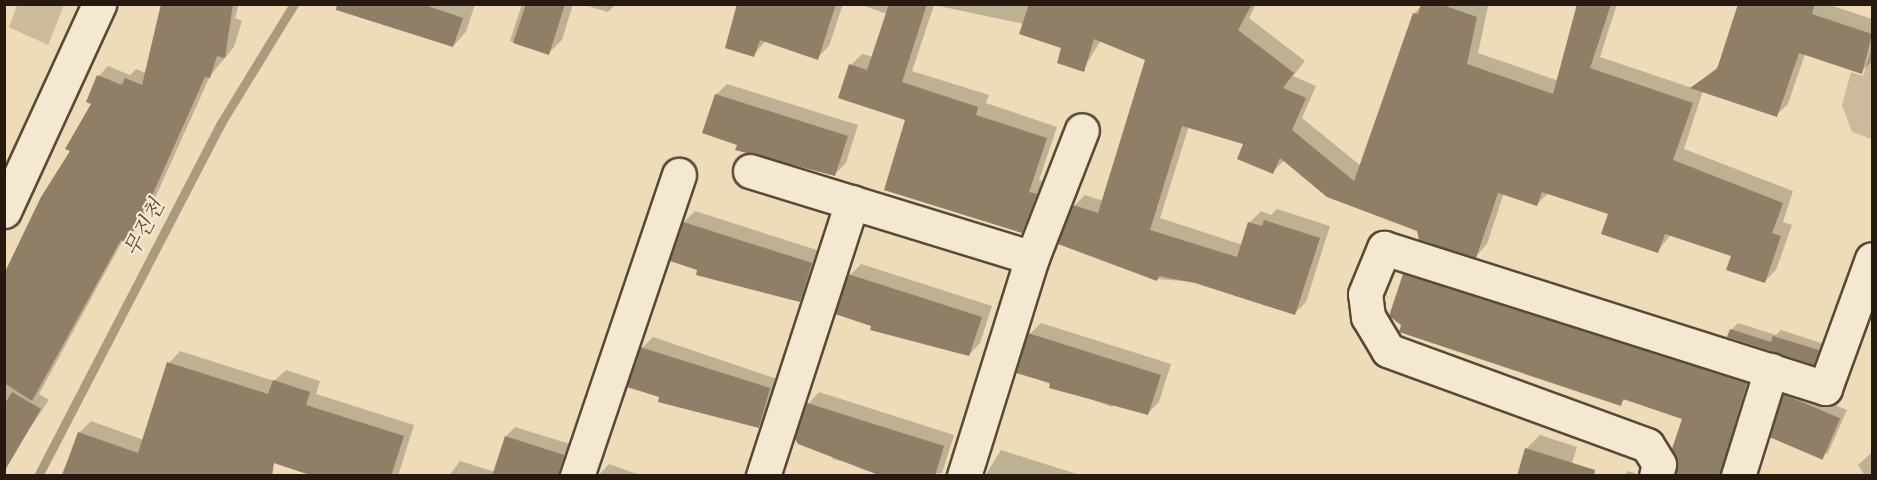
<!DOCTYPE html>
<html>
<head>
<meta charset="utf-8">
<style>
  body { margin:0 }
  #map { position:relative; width:1877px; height:480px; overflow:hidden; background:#eedcb8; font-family:"EB Garamond","Noto Serif KR",serif }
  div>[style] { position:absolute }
  .green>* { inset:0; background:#ccbb9b }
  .shadow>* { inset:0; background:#0003 }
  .stream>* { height:9px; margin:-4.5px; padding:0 4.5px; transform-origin:4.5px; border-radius:4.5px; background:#aa9a7e }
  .building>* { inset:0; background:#8e7f66; transform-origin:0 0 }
  .roads { filter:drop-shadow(2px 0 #584a38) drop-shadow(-2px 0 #584a38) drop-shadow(0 2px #584a38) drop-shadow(0 -2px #584a38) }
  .street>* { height:33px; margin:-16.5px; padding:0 16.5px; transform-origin:16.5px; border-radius:16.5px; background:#f4e8d1 }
  .secondary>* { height:33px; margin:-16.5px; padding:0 16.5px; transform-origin:16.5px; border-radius:16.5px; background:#f4e8d1 }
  span { translate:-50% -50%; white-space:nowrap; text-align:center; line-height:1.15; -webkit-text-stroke:4.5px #f4e8d1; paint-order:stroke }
  .water-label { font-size:21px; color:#5b4d3b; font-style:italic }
  .frame { position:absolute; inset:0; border:6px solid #261a0e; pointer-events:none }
</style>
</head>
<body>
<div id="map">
  <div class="green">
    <i style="clip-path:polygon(17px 5px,64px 5px,48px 45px,9px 27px)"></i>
    <i style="clip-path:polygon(1872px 49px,1872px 139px,1852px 132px,1842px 105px,1851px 72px,1863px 76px)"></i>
  </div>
  <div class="shadow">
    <i style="clip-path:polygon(165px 4px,239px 4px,235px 18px,242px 21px,234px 47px,210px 76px,151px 207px,123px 240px,39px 394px,49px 400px,4px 467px,4px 275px,72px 151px,93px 104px,99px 76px,108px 66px,130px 75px,136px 69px,146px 73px)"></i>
    <i style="clip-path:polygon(332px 4px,475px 4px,466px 32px,453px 46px)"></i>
    <i style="clip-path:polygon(522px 4px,573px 4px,562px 40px,549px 53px,510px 41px)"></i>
    <i style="clip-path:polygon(581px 4px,616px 4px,608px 12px)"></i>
    <i style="clip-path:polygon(739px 4px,843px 4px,829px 46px,817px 58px,766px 40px,754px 55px)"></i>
    <i style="clip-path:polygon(859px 4px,1256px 4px,1249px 18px,1305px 61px,1293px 76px,1316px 86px,1302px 118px,1361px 166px,1414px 14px,1423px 4px,1488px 6px,1478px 53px,1559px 81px,1579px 4px,1617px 4px,1600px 57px,1692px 88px,1720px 65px,1739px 4px,1827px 4px,1872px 19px,1872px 61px,1861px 72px,1805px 54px,1788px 104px,1776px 115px,1703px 91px,1684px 149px,1793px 191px,1783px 222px,1792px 225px,1776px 270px,1765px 281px,1733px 255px,1671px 234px,1658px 251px,1610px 213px,1549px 193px,1537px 204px,1504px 193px,1487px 244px,1476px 256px,1285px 160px,1272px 172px,1245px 143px,1189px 126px,1160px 218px,1243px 245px,1249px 223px,1261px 211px,1271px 215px,1277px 209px,1330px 226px,1306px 302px,1295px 313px,1195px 282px,1157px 279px,1074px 206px,1085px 195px,1103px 201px,1147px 59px,1101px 40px,1083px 70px,1063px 47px,1024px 24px,934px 5px,912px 71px,989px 95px,986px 103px,1057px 127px,1039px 180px,1047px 183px,1033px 220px,1021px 231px,851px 65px,862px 54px,873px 57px,887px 14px)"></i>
    <i style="clip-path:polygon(727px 84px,858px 125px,846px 163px,835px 174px,739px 144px,716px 95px)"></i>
    <i style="clip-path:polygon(695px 211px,823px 252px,810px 289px,799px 300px,699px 269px,684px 222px)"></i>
    <i style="clip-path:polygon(1419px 261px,1760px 369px,1741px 476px,1676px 476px,1684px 418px,1626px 398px,1620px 404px,1405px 275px)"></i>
    <i style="clip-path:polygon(861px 264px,992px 306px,980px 343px,969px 355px,872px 329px,850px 275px)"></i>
    <i style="clip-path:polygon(1041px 323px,1171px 364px,1159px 402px,1148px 413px,1116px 402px,1112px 407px,1018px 372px,1030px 334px)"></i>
    <i style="clip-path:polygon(1738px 323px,1776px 335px,1781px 330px,1824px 344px,1813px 363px,1731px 330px)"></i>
    <i style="clip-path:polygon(653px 337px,780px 380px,770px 415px,758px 426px,661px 396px,642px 348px)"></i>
    <i style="clip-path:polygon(180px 351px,274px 381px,286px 370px,320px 381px,316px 394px,414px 425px,398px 476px,313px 476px,233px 449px,224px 476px,61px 476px,79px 433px,91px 421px,144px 440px,169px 363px)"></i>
    <i style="clip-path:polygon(1792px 387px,1847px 410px,1827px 455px,1784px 395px)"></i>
    <i style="clip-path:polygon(819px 392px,954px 435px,942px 473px,898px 476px,833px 459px,808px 404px)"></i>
    <i style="clip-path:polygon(515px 427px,573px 445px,573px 476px,449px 476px,460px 461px,495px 472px,506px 436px)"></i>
    <i style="clip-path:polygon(1540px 435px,1577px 447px,1568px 476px,1526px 449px)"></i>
    <i style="clip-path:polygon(1001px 450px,1083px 476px,985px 476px)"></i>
    <i style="clip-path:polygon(1872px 452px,1872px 476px,1865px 476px,1858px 465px)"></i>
    <i style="clip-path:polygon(609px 464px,643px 476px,598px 476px)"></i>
    <i style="clip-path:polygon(1628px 471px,1643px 476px,1623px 476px)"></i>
  </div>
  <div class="stream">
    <i style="left:38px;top:476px;width:398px;rotate:-62.6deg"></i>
    <i style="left:221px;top:123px;width:140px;rotate:-58.5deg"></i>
  </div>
  <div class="building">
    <i style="clip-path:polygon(161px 4px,233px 4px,225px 58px,217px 56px,210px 78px,205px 77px,142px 218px,126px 243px,121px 240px,32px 401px,4px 383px,4px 274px,41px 197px,70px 151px,65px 149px,91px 104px,86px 102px,97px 75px,122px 85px,125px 78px,142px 85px)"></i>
    <i style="clip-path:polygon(337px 4px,422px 4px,463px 18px,453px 47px,336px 10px)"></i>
    <i style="clip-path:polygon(526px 4px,565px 4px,549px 55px,513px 43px)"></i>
    <i style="clip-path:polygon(737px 4px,836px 4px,818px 60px,760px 40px,754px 57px,725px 48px)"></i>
    <i style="clip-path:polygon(889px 4px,927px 4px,902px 82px,978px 107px,976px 115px,1047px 138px,1029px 192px,1037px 194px,1022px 233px,884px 190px,905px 120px,838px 98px,849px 64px,867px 70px)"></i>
    <i style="clip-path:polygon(1029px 4px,1252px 4px,1238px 30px,1294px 73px,1283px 88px,1306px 98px,1292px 130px,1354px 181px,1413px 13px,1418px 14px,1421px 4px,1440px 4px,1477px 17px,1467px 64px,1553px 94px,1577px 4px,1611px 4px,1590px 68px,1693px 103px,1673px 160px,1783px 203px,1772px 233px,1781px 236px,1765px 283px,1726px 270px,1731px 256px,1665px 234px,1658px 253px,1601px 234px,1608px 214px,1542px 192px,1537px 206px,1498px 193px,1476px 258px,1419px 240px,1417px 231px,1327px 197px,1280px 158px,1273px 174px,1237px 159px,1243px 144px,1182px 126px,1150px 230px,1237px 257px,1248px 222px,1262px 226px,1264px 220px,1320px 238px,1295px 315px,1195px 283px,1159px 276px,1157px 281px,1058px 244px,1073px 205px,1098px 213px,1145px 60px,1094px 39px,1084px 72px,1057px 63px,1061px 48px,1019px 34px)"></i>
    <i style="clip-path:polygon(1738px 4px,1815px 4px,1812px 14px,1872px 34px,1862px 74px,1799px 53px,1777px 117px,1690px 88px,1717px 69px)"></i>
    <i style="clip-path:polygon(715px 94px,848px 136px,835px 176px,735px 150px,737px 145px,702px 133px)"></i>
    <i style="clip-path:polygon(683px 222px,812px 263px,800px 302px,696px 275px,697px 270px,670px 261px)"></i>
    <i style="clip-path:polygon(848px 274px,982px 317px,969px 356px,870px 330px,871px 326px,835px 314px)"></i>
    <i style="clip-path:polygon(1403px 274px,1747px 383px,1720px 476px,1675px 476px,1672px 449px,1682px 419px,1623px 399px,1621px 406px,1399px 332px,1401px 325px,1389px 316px)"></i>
    <i style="clip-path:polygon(1730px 329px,1771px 342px,1773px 336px,1819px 350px,1814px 365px,1727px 337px)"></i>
    <i style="clip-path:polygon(1028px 333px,1161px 375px,1148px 415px,1049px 388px,1050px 383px,1016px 373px)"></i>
    <i style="clip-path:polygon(640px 347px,770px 388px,759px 428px,658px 402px,659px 397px,627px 387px)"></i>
    <i style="clip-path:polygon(167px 362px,268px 394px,273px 380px,310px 392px,306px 405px,404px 436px,391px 476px,313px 476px,274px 463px,272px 476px,62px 476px,78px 432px,138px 453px)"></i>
    <i style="clip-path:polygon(12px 392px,41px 409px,4px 472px,4px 405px)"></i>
    <i style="left:1783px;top:394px;width:62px;height:45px;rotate:23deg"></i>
    <i style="clip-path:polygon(807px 403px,944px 446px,935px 476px,881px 476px,798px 444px,795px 439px)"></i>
    <i style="clip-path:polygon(505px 436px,564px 455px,558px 476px,492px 476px)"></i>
    <i style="clip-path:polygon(1525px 448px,1595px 470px,1594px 476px,1517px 476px)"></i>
  </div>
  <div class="roads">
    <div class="street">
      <i style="left:750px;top:171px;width:295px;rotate:17.1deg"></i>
      <i style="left:577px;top:476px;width:318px;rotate:-71.3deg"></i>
      <i style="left:763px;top:476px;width:288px;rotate:-72deg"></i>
      <i style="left:964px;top:476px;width:228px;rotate:-72.7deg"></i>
      <i style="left:1032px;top:258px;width:137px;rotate:-68.7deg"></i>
      <i style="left:1656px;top:476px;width:12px;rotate:-76deg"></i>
      <i style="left:1659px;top:464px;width:22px;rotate:-122deg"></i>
      <i style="left:1647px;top:445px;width:276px;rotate:-159.9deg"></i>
      <i style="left:1388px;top:350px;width:39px;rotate:-121deg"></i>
      <i style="left:1368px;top:317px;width:23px;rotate:-97deg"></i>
      <i style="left:1365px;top:294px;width:50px;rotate:-67.6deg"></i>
      <i style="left:1384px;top:248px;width:463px;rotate:17.6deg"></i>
      <i style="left:1825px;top:388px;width:137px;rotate:-70deg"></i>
      <i style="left:1738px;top:476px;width:111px;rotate:-72.7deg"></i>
    </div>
    <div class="secondary">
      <i style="left:4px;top:211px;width:228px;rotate:-65.3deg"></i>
    </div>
  </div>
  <div class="water-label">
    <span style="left:144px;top:228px;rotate:-62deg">무진천</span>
  </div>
  <div class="frame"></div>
</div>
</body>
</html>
